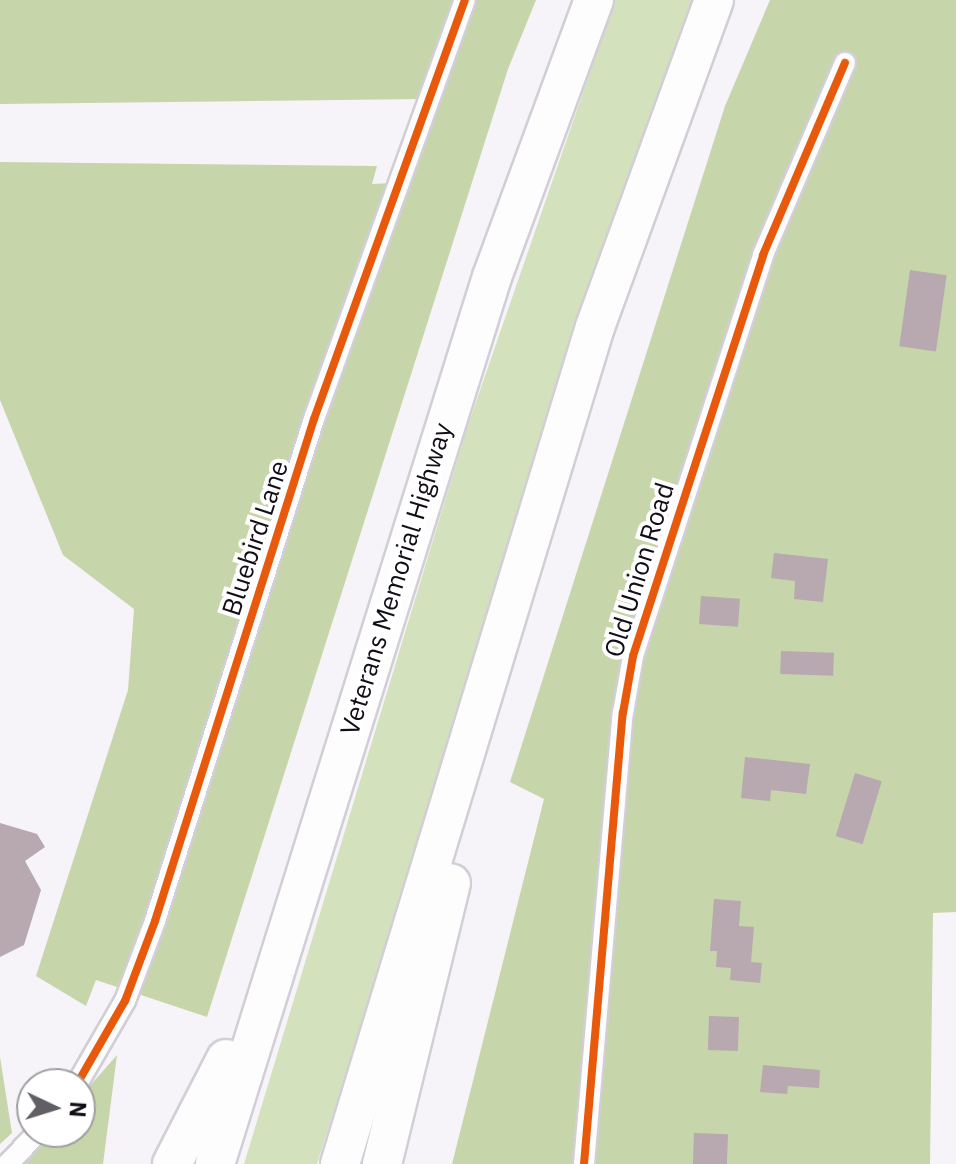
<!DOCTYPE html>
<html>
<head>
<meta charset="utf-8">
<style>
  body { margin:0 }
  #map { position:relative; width:956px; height:1164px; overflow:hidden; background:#f6f3f9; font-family:"IBM Plex Sans",sans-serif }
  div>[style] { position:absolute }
  .green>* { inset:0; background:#d4e1bd }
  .forest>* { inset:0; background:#c7d5aa }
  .building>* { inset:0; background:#b8a8b0; transform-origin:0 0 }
  .roads { filter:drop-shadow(2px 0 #d2ced6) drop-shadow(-2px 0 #d2ced6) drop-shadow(0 2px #d2ced6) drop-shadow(0 -2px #d2ced6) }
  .minor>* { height:20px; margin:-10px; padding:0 10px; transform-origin:10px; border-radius:10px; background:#fefdfe }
  .motorway>* { height:38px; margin:-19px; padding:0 19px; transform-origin:19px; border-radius:19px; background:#fefdfe }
  .cycleway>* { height:8px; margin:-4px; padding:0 4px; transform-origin:4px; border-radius:4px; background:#e8590c }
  span { translate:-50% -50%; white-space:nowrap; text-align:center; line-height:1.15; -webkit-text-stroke:8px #fff; paint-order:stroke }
  .street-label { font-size:26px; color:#120d17 }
  .north { position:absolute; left:16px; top:1068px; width:80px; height:80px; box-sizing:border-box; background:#fff; border:2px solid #a09ea2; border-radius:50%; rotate:94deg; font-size:22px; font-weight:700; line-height:32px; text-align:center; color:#120d17 }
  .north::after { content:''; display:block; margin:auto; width:28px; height:36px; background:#625e66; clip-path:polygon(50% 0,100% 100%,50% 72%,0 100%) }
</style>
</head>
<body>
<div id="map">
  <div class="green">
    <i style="clip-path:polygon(615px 0,699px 0,634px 163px,317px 1164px,244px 1164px,467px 428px)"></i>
  </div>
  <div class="forest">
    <i style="clip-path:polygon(0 0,536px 0,508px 69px,207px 1017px,96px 980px,86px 1006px,36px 976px,128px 690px,134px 609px,63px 555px,0 400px,0 162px,377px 166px,372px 184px,393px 183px,423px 99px,0 104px)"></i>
    <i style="clip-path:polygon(770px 0,956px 0,956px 912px,933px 913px,930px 1164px,452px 1164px,544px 799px,510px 782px,725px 106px)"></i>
    <i style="clip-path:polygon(117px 1055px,103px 1164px,21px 1164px,49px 1132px,80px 1132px,80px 1097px)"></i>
    <i style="clip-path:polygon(0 1057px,12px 1133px,0 1144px)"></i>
  </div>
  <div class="building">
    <i style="left:910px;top:270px;width:37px;height:77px;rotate:8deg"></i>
    <i style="clip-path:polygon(774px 553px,828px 559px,823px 602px,794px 599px,795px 581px,771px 578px)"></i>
    <i style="left:701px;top:596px;width:39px;height:28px;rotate:4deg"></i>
    <i style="left:781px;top:651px;width:53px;height:23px;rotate:2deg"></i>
    <i style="clip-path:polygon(745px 757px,810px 764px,806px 794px,771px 790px,770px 801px,741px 798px)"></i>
    <i style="left:855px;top:773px;width:28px;height:66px;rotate:17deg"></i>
    <i style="clip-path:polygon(0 823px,37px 834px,45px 847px,25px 861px,41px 890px,24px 945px,0 957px)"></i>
    <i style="clip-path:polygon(714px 899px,741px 901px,739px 926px,754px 927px,751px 962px,762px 963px,760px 983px,730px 980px,731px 968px,716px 967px,717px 951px,710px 951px)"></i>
    <i style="left:709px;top:1016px;width:30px;height:34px;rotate:2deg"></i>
    <i style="clip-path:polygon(763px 1065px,820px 1070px,819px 1088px,788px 1086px,787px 1094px,760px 1092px)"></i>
    <i style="left:694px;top:1133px;width:34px;height:31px;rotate:2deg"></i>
  </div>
  <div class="roads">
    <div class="minor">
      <i style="left:77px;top:1084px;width:96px;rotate:-60deg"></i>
      <i style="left:125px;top:1001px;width:85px;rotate:-69.4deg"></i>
      <i style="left:155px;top:921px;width:527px;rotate:-72.43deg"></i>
      <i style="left:314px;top:419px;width:445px;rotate:-70.2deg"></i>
      <i style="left:8px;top:1164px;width:44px;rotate:-46.8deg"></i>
      <i style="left:584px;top:1164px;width:453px;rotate:-85.1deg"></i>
      <i style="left:623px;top:713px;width:58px;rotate:-80deg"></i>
      <i style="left:633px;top:656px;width:422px;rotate:-72deg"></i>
      <i style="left:763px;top:255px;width:209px;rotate:-66.9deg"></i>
    </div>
    <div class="motorway">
      <i style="left:172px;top:1164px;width:118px;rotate:-62.8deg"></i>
      <i style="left:215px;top:1164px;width:929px;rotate:-72.66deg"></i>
      <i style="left:492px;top:277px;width:295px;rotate:-69.8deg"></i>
      <i style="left:340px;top:1164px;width:875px;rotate:-73.06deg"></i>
      <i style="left:595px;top:327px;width:348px;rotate:-70deg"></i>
      <i style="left:382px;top:1164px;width:289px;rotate:-76.2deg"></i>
    </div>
  </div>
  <div class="cycleway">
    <i style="left:77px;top:1084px;width:96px;rotate:-60deg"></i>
    <i style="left:125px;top:1001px;width:85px;rotate:-69.4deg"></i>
    <i style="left:155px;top:921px;width:527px;rotate:-72.43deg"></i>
    <i style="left:314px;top:419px;width:445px;rotate:-70.2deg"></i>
    <i style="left:584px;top:1164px;width:453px;rotate:-85.1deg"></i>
    <i style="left:623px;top:713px;width:58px;rotate:-80deg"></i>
    <i style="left:633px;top:656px;width:422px;rotate:-72deg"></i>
    <i style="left:763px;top:255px;width:209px;rotate:-66.9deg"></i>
  </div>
  <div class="street-label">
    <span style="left:255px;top:538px;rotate:-72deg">Bluebird Lane</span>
    <span style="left:639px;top:570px;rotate:-73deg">Old Union Road</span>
    <span style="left:396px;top:579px;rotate:-73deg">Veterans Memorial Highway</span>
  </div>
  <div class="north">N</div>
</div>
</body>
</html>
